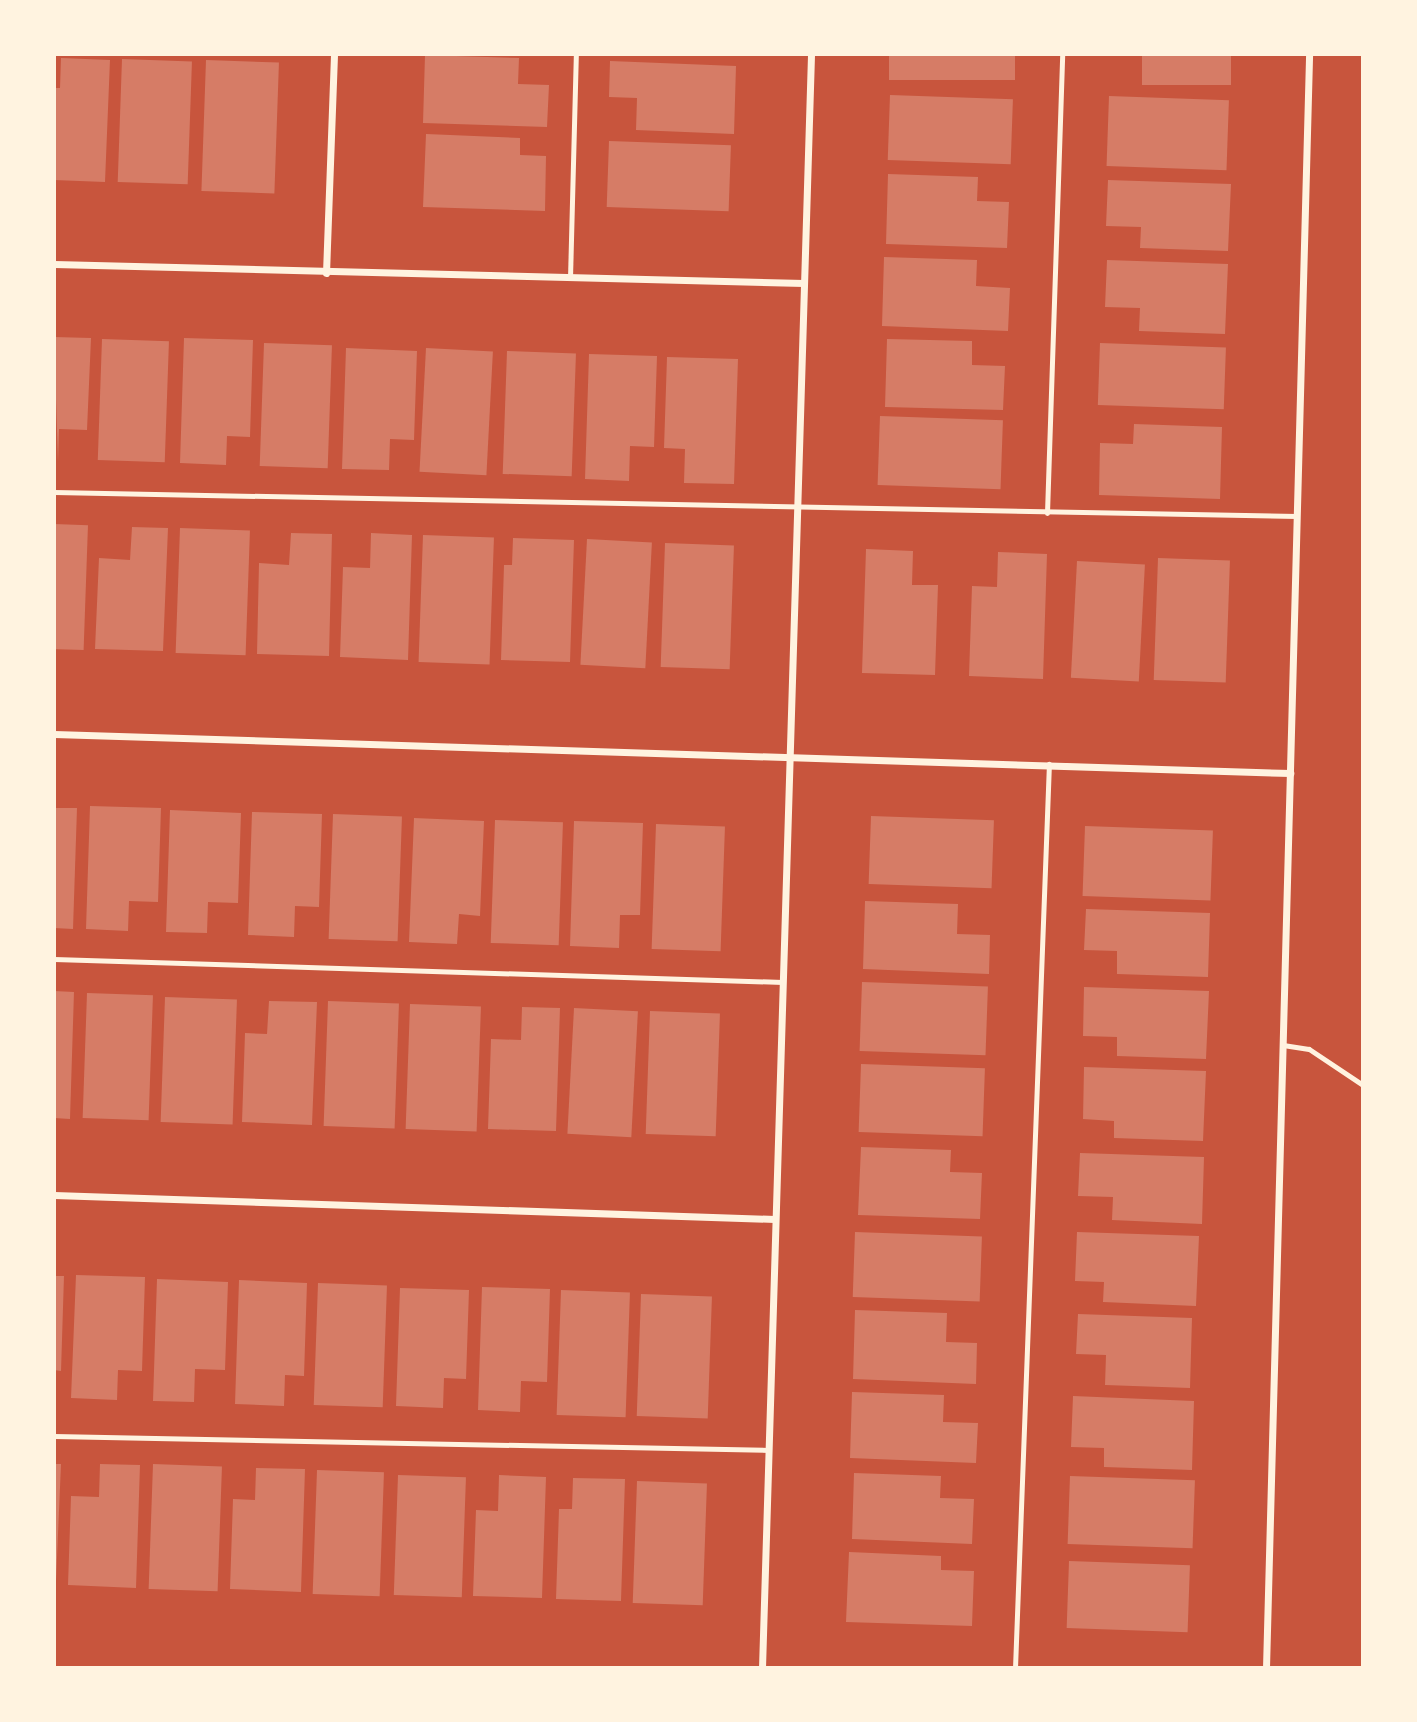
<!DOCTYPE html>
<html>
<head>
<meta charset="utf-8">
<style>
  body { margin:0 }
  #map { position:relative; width:1417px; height:1722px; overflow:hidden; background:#c8553d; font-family:"PT Sans Narrow",sans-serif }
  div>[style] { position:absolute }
  .building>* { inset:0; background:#d67c66; transform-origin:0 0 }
  .service>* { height:5px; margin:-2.5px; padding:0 2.5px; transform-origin:2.5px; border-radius:2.5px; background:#fff3e0 }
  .minor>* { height:7px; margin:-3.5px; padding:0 3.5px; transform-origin:3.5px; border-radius:3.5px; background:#fff3e0 }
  span { translate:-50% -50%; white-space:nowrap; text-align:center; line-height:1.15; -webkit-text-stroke:5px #fff3e0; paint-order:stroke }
  .frame { position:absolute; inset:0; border:56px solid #fff3e0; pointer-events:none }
</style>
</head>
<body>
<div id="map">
  <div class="building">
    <i style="left:889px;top:54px;width:126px;height:26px"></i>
    <i style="left:1142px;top:54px;width:89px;height:31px"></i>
    <i style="clip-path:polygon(425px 55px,519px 58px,518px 84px,549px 85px,547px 127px,423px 123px)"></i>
    <i style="clip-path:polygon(61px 58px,110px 60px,105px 182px,54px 180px,54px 88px,60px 88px)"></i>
    <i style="left:122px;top:59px;width:70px;height:123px;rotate:2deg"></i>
    <i style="left:206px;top:60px;width:73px;height:131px;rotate:2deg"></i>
    <i style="clip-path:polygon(610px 61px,736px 66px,734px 134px,636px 130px,637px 98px,609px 97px)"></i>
    <i style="left:890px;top:95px;width:123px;height:65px;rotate:2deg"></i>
    <i style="left:1109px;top:96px;width:120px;height:70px;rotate:2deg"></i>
    <i style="clip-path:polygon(426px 134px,520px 138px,520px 155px,546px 156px,545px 211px,423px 207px)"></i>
    <i style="left:609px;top:141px;width:122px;height:66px;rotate:2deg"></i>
    <i style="clip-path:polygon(888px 174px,978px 177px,977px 201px,1009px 202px,1007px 248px,886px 244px)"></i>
    <i style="clip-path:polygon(1108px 180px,1231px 184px,1228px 251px,1140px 248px,1141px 227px,1106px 226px)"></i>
    <i style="clip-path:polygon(884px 257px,977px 260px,976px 286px,1010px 288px,1008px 331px,882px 326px)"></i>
    <i style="clip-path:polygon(1107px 260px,1228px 264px,1225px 334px,1139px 331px,1140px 308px,1105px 307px)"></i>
    <i style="clip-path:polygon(54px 337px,91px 338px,87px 430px,59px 429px,58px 462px)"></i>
    <i style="clip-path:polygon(184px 338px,253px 340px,250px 437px,227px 436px,226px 465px,180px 463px)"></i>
    <i style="left:102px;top:339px;width:67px;height:121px;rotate:2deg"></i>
    <i style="clip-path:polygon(887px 339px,972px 341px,972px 365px,1005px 366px,1003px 410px,885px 407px)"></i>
    <i style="left:264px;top:343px;width:68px;height:123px;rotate:2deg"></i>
    <i style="left:1100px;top:343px;width:126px;height:62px;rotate:2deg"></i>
    <i style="clip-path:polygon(346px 348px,417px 351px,414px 440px,390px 439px,389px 470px,342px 469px)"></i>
    <i style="left:426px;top:348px;width:67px;height:124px;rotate:3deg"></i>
    <i style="left:507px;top:351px;width:69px;height:123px;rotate:2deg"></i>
    <i style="clip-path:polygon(589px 354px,657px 356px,654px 447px,630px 446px,629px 481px,585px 479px)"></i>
    <i style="clip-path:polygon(667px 357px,738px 359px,734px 484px,684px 483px,685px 449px,664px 448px)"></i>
    <i style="left:880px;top:416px;width:123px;height:69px;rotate:2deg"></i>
    <i style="clip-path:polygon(1134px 424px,1222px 427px,1220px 499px,1099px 495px,1100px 443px,1133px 444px)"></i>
    <i style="left:54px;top:524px;width:34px;height:125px;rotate:2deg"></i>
    <i style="clip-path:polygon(132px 527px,168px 528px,163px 651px,95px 649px,99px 558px,130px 560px)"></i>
    <i style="left:180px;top:528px;width:70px;height:125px;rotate:2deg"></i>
    <i style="clip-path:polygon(291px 533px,332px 534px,329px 656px,257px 654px,259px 563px,289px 565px)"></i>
    <i style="clip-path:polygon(371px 533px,412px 535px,408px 660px,340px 657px,343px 567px,370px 568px)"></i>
    <i style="left:423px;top:535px;width:71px;height:127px;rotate:2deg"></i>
    <i style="clip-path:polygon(513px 538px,574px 540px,570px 662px,501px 660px,504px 565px,512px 565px)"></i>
    <i style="left:587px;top:539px;width:65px;height:126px;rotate:3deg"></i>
    <i style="left:665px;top:543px;width:69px;height:124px;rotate:2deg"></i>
    <i style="clip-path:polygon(866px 549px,913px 551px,912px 585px,938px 585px,935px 675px,862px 673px)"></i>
    <i style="clip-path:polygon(998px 552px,1047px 554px,1043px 679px,969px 676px,972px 586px,997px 587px)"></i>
    <i style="left:1158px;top:558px;width:72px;height:122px;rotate:2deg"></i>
    <i style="left:1077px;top:561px;width:68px;height:117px;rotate:3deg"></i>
    <i style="clip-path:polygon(90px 806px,161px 808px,158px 902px,129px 901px,128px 931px,86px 929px)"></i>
    <i style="clip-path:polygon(54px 808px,77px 808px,73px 929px,54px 928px)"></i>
    <i style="clip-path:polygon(170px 810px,241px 813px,238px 903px,208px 902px,207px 933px,166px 932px)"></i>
    <i style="clip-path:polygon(252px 812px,322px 814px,319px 907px,295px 906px,294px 937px,248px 935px)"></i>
    <i style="left:333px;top:814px;width:69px;height:125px;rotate:2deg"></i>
    <i style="left:871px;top:816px;width:123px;height:68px;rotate:2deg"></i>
    <i style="clip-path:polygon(414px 818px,484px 821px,480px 916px,459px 914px,457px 944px,409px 942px)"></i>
    <i style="left:495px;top:820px;width:68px;height:123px;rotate:2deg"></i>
    <i style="clip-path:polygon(574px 821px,643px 823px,640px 915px,620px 915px,619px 948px,570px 946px)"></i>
    <i style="left:656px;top:824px;width:69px;height:125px;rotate:2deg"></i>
    <i style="left:1085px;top:826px;width:128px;height:70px;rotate:2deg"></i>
    <i style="clip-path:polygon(865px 901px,958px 904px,957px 934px,990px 935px,989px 974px,863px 969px)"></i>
    <i style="clip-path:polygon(1086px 909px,1210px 913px,1208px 977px,1117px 974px,1117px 951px,1084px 950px)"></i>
    <i style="left:862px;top:982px;width:126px;height:69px;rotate:2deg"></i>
    <i style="clip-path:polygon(1084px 987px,1209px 991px,1206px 1059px,1117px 1056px,1117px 1037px,1083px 1036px)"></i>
    <i style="clip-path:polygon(54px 991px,74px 992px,70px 1119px,54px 1118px)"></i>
    <i style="left:87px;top:993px;width:66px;height:125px;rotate:2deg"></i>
    <i style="left:165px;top:997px;width:72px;height:125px;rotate:2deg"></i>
    <i style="clip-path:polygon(269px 1001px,317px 1002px,312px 1125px,242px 1122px,245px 1033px,267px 1034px)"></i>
    <i style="left:328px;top:1001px;width:71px;height:125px;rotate:2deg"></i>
    <i style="left:410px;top:1004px;width:71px;height:125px;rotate:2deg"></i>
    <i style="clip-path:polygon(522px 1007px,560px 1008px,556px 1131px,488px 1129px,491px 1039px,521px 1040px)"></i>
    <i style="left:574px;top:1008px;width:64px;height:126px;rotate:3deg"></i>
    <i style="left:650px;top:1011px;width:70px;height:123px;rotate:2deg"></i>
    <i style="left:861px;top:1064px;width:124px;height:68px;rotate:2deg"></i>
    <i style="clip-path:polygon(1084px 1067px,1206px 1071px,1203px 1141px,1114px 1138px,1114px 1121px,1083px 1119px)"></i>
    <i style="clip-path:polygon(861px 1147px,951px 1150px,950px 1172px,982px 1173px,980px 1219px,858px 1215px)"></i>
    <i style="clip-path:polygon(1080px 1153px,1204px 1157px,1202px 1224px,1112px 1220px,1113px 1197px,1078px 1196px)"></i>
    <i style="left:855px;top:1232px;width:127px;height:65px;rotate:2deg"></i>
    <i style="clip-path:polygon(1077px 1232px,1199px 1236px,1196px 1306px,1103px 1302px,1104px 1282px,1075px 1281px)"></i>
    <i style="clip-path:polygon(76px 1275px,145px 1277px,142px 1371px,118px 1370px,117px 1400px,71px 1398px)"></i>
    <i style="clip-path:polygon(54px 1276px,64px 1276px,61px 1371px,54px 1370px)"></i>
    <i style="clip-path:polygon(157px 1279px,228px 1282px,225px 1370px,195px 1369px,194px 1402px,153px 1401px)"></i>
    <i style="clip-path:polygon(239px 1280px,307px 1283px,304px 1376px,285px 1375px,284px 1406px,235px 1404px)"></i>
    <i style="left:318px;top:1283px;width:69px;height:122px;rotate:2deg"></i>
    <i style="clip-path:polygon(482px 1287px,550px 1289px,547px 1382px,521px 1381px,520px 1412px,478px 1410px)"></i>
    <i style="clip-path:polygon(400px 1288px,469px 1290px,466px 1379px,444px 1378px,443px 1408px,396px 1406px)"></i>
    <i style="left:561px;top:1290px;width:69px;height:125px;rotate:2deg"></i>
    <i style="left:641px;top:1294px;width:71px;height:122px;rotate:2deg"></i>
    <i style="clip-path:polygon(855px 1310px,947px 1313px,946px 1342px,977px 1343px,976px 1384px,853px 1379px)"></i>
    <i style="clip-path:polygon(1078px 1314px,1192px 1318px,1190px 1388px,1105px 1385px,1106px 1355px,1076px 1354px)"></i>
    <i style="clip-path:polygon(852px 1392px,944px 1395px,943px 1422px,978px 1423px,976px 1463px,850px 1458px)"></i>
    <i style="clip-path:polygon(1073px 1396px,1194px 1401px,1192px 1470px,1104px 1467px,1104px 1448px,1071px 1447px)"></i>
    <i style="clip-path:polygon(54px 1464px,61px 1464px,56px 1581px,54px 1581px)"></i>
    <i style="clip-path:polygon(100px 1464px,140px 1465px,136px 1588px,68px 1585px,71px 1496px,99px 1497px)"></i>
    <i style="left:153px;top:1464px;width:69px;height:125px;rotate:2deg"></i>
    <i style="clip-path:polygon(256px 1468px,305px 1469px,301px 1592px,230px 1589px,233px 1499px,255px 1500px)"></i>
    <i style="left:317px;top:1470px;width:67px;height:124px;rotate:2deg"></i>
    <i style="clip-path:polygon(854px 1473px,941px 1476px,940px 1498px,974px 1499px,972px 1544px,852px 1539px)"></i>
    <i style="left:398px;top:1475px;width:68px;height:120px;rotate:2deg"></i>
    <i style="clip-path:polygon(499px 1475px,546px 1477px,542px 1598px,473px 1596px,476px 1510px,498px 1511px)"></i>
    <i style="left:1070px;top:1476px;width:125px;height:68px;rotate:2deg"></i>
    <i style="clip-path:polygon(573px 1478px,625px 1479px,621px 1601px,556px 1599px,559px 1509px,572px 1509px)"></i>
    <i style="left:637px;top:1481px;width:70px;height:122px;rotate:2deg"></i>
    <i style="clip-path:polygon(849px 1552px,941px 1556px,941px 1570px,974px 1571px,972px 1626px,846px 1622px)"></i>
    <i style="left:1069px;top:1561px;width:121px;height:67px;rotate:2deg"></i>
  </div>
  <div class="service">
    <i style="left:570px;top:278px;width:224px;rotate:-88.5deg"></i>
    <i style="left:54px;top:492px;width:1243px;rotate:1.11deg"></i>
    <i style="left:1047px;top:513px;width:459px;rotate:-88.1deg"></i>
    <i style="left:54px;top:959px;width:729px;rotate:1.81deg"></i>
    <i style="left:1283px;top:1045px;width:26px;rotate:9deg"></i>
    <i style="left:1309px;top:1049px;width:65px;rotate:33.7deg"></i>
    <i style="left:54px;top:1436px;width:715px;rotate:1.12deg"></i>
    <i style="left:1015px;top:1668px;width:905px;rotate:-87.85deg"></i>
  </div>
  <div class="minor">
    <i style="left:54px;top:264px;width:750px;rotate:1.45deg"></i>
    <i style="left:326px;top:273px;width:219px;rotate:-87.9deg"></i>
    <i style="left:54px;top:734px;width:1237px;rotate:1.81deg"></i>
    <i style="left:54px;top:1195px;width:721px;rotate:1.91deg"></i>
    <i style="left:762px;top:1668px;width:1615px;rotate:-88.26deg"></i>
    <i style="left:1266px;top:1668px;width:1615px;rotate:-88.47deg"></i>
  </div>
  <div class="frame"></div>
</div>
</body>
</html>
